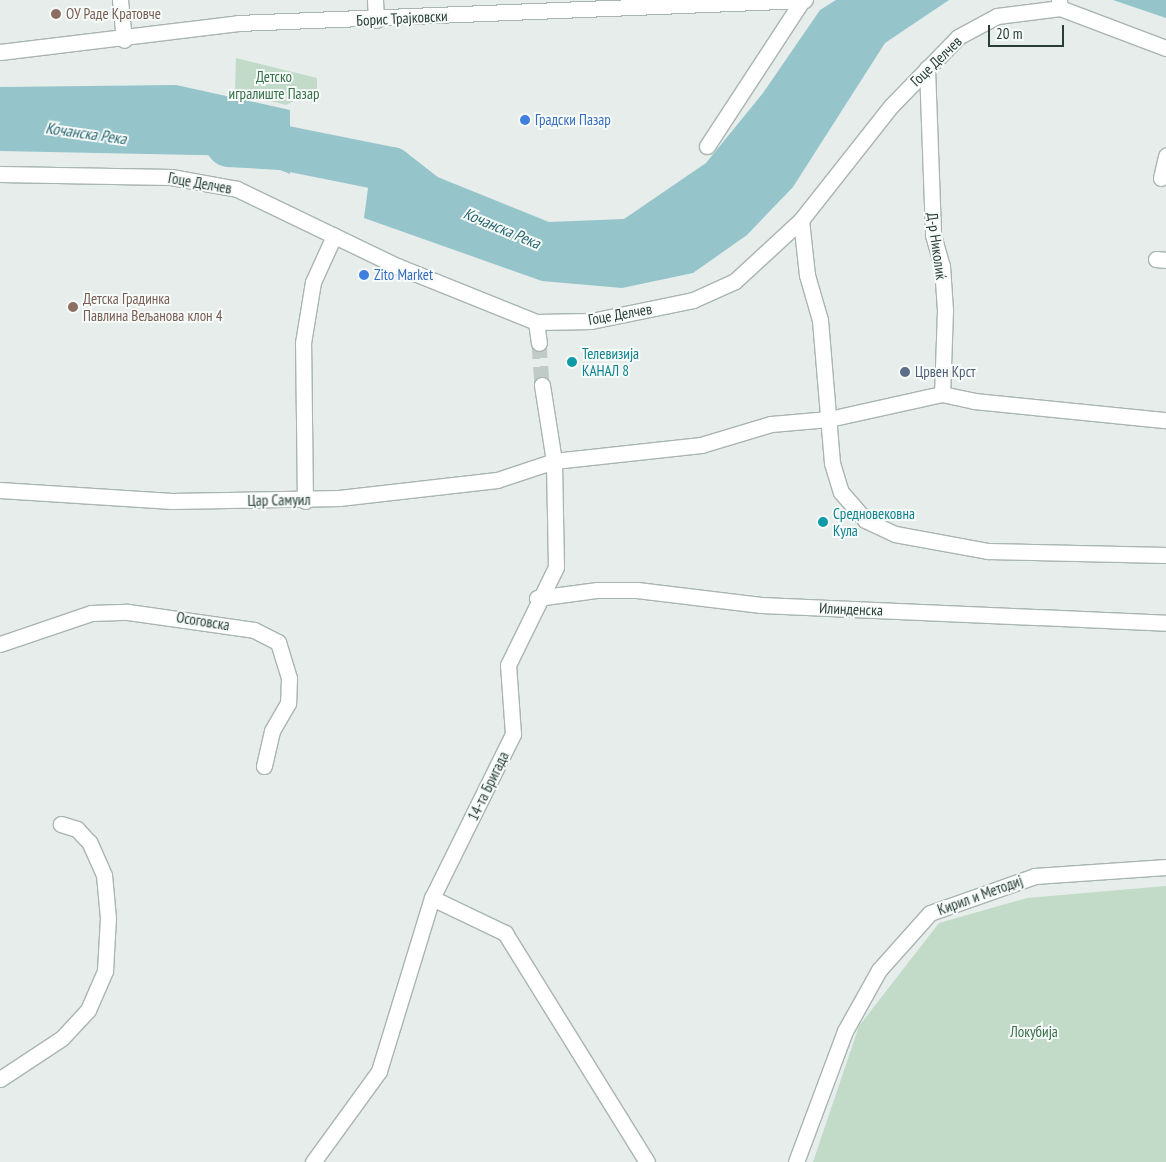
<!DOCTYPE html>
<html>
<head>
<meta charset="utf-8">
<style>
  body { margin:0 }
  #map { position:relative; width:1166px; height:1162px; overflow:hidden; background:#e6edea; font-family:"PT Sans Narrow",sans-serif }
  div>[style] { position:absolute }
  .green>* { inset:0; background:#c2dbc8 }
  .water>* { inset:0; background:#95c4cb }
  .river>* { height:45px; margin:-22.5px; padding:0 22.5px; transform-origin:22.5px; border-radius:22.5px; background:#95c4cb }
  .street-tunnel>* { height:15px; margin-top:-7.5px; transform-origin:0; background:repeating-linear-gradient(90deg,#c0cac6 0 15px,transparent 0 23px) }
  .roads { filter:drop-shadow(1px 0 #a9b5b0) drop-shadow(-1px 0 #a9b5b0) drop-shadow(0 1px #a9b5b0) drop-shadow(0 -1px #a9b5b0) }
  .street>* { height:15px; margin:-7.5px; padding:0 7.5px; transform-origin:7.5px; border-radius:7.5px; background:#fff }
  .secondary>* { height:15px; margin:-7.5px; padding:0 7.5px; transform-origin:7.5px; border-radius:7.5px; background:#fff }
  .dots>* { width:14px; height:14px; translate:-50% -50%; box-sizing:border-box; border:2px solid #f6faf8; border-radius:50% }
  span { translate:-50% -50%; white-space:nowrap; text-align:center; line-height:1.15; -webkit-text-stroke:4px #f6faf8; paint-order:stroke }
  .education-label { font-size:15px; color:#785e54 }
  .left { translate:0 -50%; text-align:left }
  .street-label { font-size:15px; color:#273d36 }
  .park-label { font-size:15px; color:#366f4a }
  .shop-label { font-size:15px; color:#366cbe }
  .culture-label { font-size:15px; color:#0d838f }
  .service-label { font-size:15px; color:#4e5e75 }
  .water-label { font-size:16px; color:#286872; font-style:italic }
  .scale { position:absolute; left:988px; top:25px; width:76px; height:22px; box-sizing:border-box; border:2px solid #273d36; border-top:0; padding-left:6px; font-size:15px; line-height:18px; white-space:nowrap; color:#273d36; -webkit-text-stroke:4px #f6faf8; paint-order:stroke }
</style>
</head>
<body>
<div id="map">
  <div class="green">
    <i style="clip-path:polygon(236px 58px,317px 78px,317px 89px,286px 105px,235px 92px)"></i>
    <i style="clip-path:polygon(1166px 886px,1166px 1162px,813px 1162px,859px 1026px,939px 923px,1027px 898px)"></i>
  </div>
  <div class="water">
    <i style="clip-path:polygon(836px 0,949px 0,885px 43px,793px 187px,747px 235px,693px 273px,622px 288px,542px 281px,364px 218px,373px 151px,549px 222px,624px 219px,706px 163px,763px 93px,820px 10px)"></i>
    <i style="clip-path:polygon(1113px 0,1166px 0,1166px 18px)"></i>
    <i style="clip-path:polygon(176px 85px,290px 110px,290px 174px,247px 156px,0 151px,0 87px)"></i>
  </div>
  <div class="river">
    <i style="left:228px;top:144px;width:53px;rotate:3.2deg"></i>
    <i style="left:281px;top:147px;width:112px;rotate:11.3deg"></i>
    <i style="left:391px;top:169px;width:41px;rotate:38deg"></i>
  </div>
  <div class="street-tunnel">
    <i style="left:539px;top:343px;width:42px;rotate:85.9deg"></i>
  </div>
  <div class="roads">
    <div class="street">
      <i style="left:120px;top:0;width:40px;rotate:84.3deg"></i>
      <i style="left:375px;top:0;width:20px;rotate:87deg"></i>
      <i style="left:927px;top:68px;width:167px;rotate:87.9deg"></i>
      <i style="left:933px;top:235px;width:32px;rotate:74deg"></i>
      <i style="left:942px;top:266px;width:44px;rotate:86.1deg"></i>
      <i style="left:945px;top:310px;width:84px;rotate:92deg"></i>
      <i style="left:707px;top:146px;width:170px;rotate:-56.8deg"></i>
      <i style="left:0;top:174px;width:171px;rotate:1deg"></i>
      <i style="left:171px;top:177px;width:67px;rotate:10.3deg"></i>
      <i style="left:237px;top:189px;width:178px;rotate:25.7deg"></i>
      <i style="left:397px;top:266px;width:150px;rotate:21.9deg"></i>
      <i style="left:536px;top:322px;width:55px;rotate:-1deg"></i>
      <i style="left:591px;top:321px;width:104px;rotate:-11.6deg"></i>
      <i style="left:693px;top:300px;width:46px;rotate:-24.3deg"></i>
      <i style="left:735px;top:281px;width:90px;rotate:-42.7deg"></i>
      <i style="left:801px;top:220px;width:145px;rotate:-51.7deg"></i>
      <i style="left:891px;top:106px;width:96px;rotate:-45.8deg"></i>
      <i style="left:958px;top:37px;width:44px;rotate:-28.3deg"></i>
      <i style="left:997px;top:16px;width:64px;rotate:-7.2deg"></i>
      <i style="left:1161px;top:178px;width:23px;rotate:-77deg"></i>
      <i style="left:801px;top:220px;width:55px;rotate:83.8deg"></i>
      <i style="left:807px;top:275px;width:47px;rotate:73.9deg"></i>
      <i style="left:820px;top:320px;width:144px;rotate:85.2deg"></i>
      <i style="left:832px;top:463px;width:30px;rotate:73deg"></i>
      <i style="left:841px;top:492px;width:37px;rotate:49deg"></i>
      <i style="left:865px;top:520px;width:33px;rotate:25deg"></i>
      <i style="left:895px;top:534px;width:95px;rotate:10.4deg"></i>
      <i style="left:988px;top:551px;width:178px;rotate:1.3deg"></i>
      <i style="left:1156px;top:259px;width:10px;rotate:6deg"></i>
      <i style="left:536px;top:322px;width:21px;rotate:82deg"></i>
      <i style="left:0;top:490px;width:172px;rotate:3.7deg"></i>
      <i style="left:172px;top:501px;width:167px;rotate:-1deg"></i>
      <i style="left:339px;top:498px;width:159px;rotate:-6.5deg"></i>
      <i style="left:497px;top:480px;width:60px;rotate:-18.4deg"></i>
      <i style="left:554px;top:461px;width:148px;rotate:-6.2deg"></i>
      <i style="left:701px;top:445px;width:73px;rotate:-16.7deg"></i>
      <i style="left:771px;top:424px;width:58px;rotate:-4.9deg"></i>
      <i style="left:829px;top:419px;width:116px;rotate:-12.5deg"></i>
      <i style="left:942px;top:394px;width:33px;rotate:12deg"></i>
      <i style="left:974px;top:401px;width:193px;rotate:5.7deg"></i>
      <i style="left:305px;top:501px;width:158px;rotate:-90.7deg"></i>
      <i style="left:303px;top:343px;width:62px;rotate:-80.7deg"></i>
      <i style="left:313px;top:282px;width:51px;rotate:-65.5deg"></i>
      <i style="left:537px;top:598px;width:61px;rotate:-7.6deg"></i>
      <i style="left:597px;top:590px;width:40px"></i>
      <i style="left:637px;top:590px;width:125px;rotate:6.9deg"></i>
      <i style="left:761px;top:605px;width:405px;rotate:2.5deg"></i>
      <i style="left:0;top:644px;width:96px;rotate:-18.8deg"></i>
      <i style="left:91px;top:613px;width:37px;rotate:-2deg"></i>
      <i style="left:128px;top:612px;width:127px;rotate:8.1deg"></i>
      <i style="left:254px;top:630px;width:27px;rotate:27deg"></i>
      <i style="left:278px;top:642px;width:38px;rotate:73deg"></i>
      <i style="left:289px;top:678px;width:25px;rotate:92deg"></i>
      <i style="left:288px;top:703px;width:32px;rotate:120deg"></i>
      <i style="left:272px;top:731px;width:36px;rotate:103deg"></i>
      <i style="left:432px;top:898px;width:81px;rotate:25.6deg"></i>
      <i style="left:505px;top:933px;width:269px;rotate:58.2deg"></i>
      <i style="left:0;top:1079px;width:74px;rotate:-33.5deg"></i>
      <i style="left:62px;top:1038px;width:38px;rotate:-47deg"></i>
      <i style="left:88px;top:1010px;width:43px;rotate:-66.4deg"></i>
      <i style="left:105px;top:971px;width:53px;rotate:-86.8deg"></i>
      <i style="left:108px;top:918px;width:43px;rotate:-95.3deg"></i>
      <i style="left:104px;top:875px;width:36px;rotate:-114deg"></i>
      <i style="left:89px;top:842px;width:18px;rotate:-133deg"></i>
      <i style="left:77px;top:829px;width:17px;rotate:-163deg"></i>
      <i style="left:313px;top:1162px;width:112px;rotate:-54deg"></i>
      <i style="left:379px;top:1071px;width:181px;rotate:-73deg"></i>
      <i style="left:432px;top:898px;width:183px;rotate:-63.7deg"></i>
      <i style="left:513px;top:734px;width:69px;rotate:-94.1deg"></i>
      <i style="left:508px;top:665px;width:109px;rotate:-63.9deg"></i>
      <i style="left:556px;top:567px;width:106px;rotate:-91.1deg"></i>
      <i style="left:554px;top:461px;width:77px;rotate:-99deg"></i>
      <i style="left:796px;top:1162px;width:140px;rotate:-69.5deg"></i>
      <i style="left:845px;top:1031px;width:70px;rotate:-60.9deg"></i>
      <i style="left:879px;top:970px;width:76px;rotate:-48.2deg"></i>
      <i style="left:930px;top:913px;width:111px;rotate:-19.4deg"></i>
      <i style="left:1035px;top:876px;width:131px;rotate:-3.9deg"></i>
    </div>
    <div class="secondary">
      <i style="left:1059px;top:0;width:8px;rotate:83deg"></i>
      <i style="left:1060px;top:8px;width:113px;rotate:20.7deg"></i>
      <i style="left:0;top:52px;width:240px;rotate:-6.9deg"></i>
      <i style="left:238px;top:23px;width:567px;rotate:-2.32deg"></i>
    </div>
  </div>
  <div class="dots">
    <i style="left:56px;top:14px;background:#8d6e63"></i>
    <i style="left:525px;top:120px;background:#3f7fe0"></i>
    <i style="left:364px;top:275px;background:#3f7fe0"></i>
    <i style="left:73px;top:307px;background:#8d6e63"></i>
    <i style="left:572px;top:362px;background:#0f9aa8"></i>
    <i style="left:905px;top:372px;background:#5c6f8a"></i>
    <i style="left:823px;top:522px;background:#0f9aa8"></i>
  </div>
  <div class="education-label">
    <span class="left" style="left:66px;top:14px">ОУ Раде Кратовче</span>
    <span class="left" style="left:83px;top:307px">Детска Градинка<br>Павлина Вељанова клон 4</span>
  </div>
  <div class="street-label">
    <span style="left:402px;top:18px;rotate:-3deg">Борис Трајковски</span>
    <span style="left:936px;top:61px;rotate:-44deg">Гоце Делчев</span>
    <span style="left:200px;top:183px;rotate:10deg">Гоце Делчев</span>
    <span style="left:937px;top:246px;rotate:82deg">Д-р Николиќ</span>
    <span style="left:620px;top:314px;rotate:-10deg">Гоце Делчев</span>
    <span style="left:279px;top:500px;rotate:-1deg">Цар Самуил</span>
    <span style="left:851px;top:609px;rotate:2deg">Илинденска</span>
    <span style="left:203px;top:621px;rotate:9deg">Осоговска</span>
    <span style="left:488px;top:786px;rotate:-64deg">14-та Бригада</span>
    <span style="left:980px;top:895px;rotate:-20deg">Кирил и Методиј</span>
  </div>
  <div class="park-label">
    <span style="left:274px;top:85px">Детско<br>игралиште Пазар</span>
    <span style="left:1034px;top:1032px">Локубија</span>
  </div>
  <div class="shop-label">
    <span class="left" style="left:535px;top:120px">Градски Пазар</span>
    <span class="left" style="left:374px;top:275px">Zito Market</span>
  </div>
  <div class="culture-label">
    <span class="left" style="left:582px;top:362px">Телевизија<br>КАНАЛ 8</span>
    <span class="left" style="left:833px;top:522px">Средновековна<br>Кула</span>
  </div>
  <div class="service-label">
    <span class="left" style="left:915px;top:372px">Црвен Крст</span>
  </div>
  <div class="water-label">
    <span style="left:86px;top:133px;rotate:8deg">Кочанска Река</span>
    <span style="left:502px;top:228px;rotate:23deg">Кочанска Река</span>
  </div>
  <div class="scale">20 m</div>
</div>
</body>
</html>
